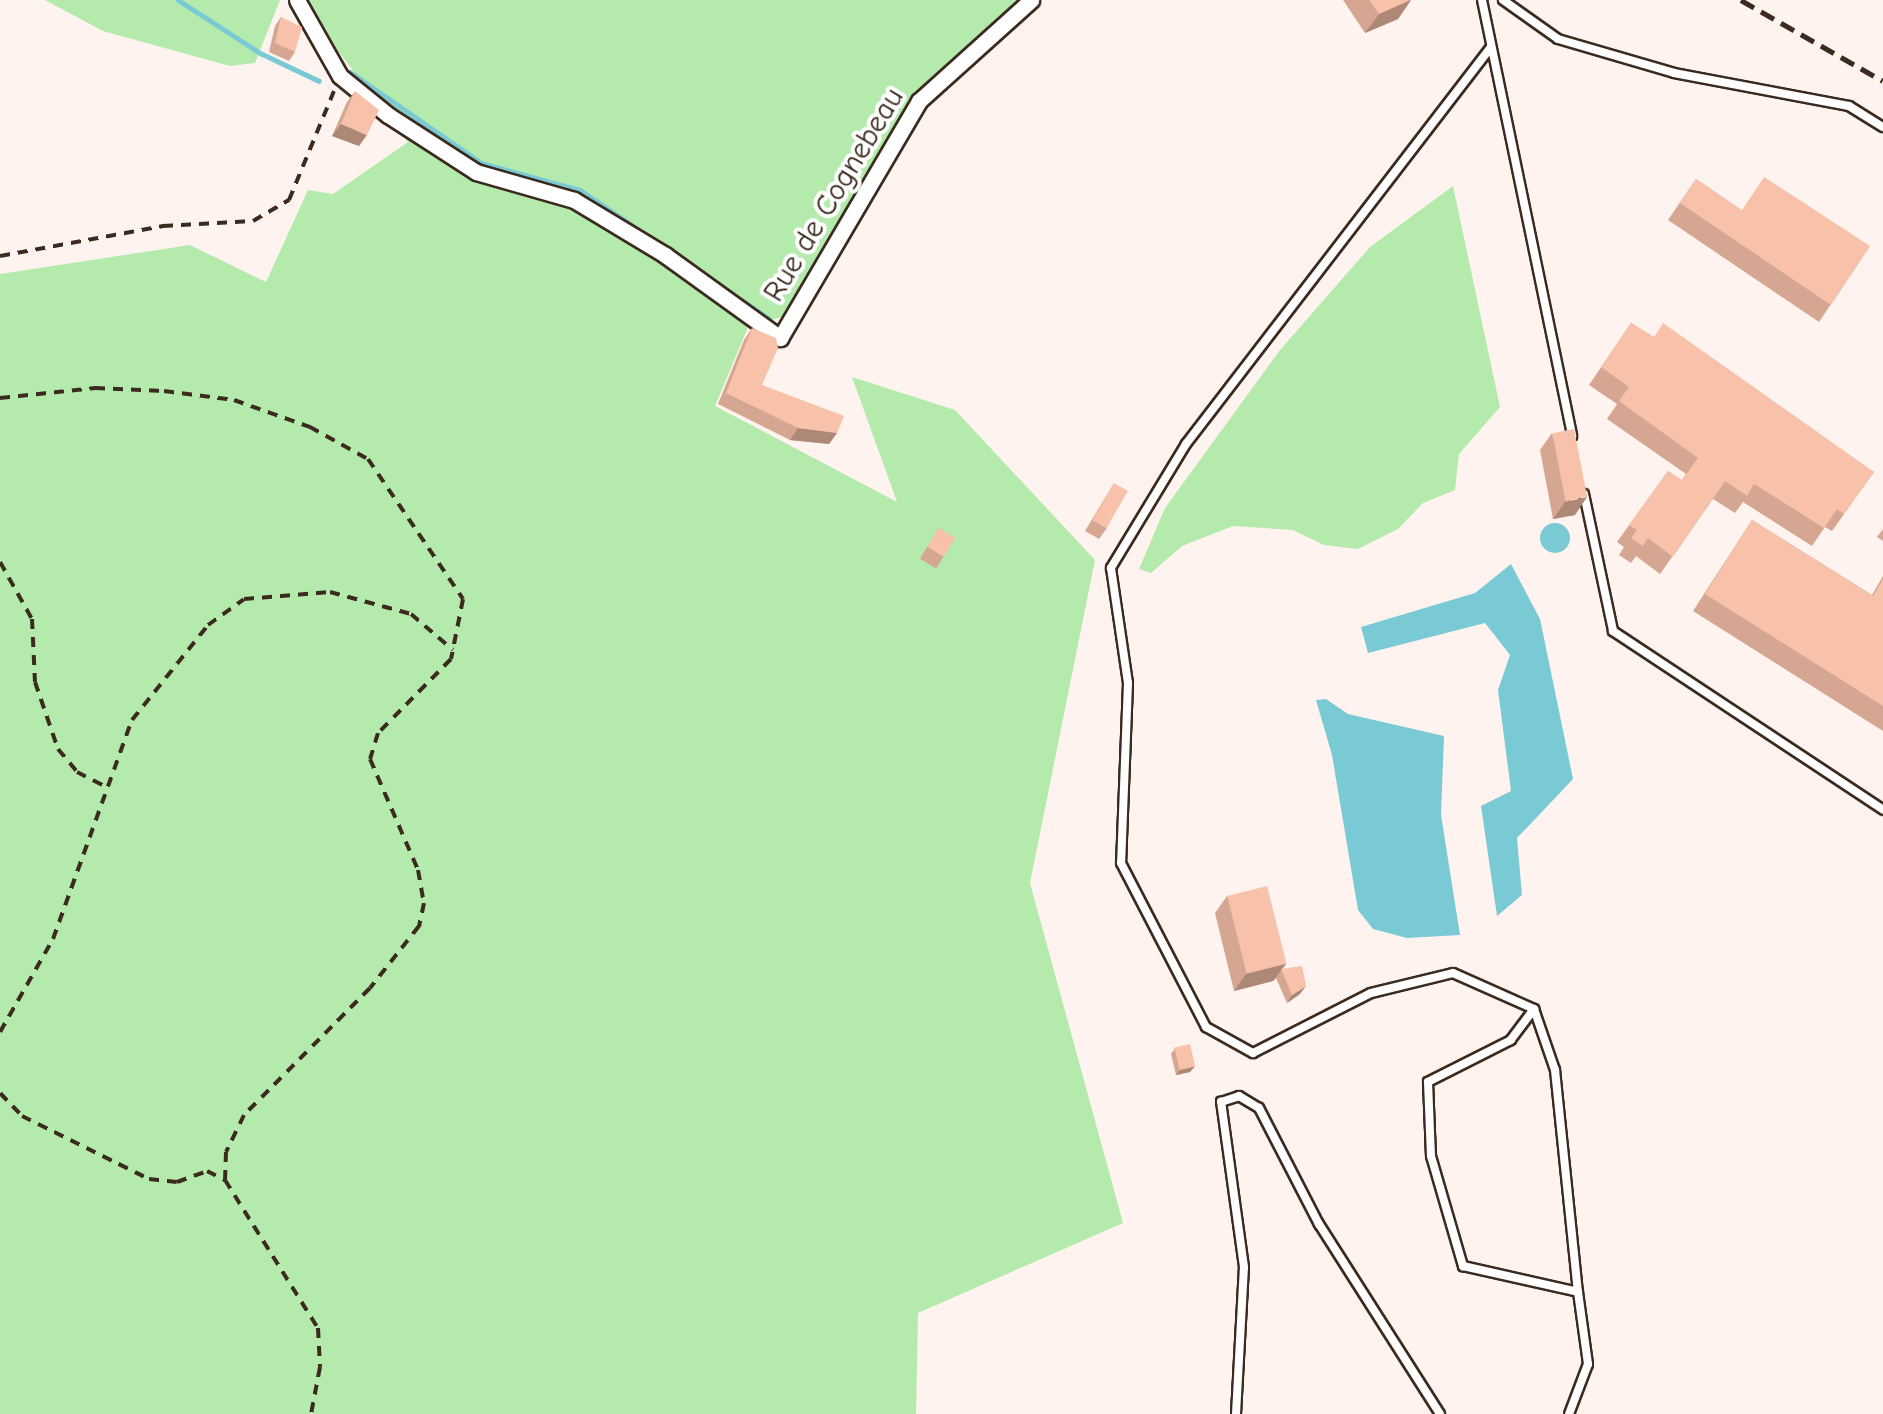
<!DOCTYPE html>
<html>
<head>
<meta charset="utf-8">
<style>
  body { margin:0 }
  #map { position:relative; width:1883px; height:1414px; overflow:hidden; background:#fef3ee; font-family:"Comic Neue",sans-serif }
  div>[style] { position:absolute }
  .green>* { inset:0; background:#b4eaac }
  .water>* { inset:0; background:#7acad5 }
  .round { border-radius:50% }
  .stream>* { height:5px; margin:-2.5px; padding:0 2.5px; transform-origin:2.5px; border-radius:2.5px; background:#7acad5 }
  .path>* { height:4px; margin-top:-2px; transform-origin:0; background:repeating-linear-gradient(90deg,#3b2a1e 0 10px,transparent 0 18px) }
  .roads { filter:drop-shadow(2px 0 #3b2a1e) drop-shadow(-2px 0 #3b2a1e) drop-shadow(0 2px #3b2a1e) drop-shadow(0 -2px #3b2a1e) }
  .service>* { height:8px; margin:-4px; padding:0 4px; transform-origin:4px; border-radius:4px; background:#fff }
  .minor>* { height:15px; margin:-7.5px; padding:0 7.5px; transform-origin:7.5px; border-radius:7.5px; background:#fff }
  .rail>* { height:5px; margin-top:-2.5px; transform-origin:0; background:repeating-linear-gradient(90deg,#3b2a1e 0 15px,transparent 0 23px) }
  .wall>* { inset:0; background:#d5a792; transform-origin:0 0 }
  .shaded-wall>* { inset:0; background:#ae8877 }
  .building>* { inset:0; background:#f8c2aa; transform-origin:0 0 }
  span { translate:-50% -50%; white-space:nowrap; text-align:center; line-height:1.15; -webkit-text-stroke:8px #fff; paint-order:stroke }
  .street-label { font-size:30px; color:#3b2a1e }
</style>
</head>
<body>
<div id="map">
  <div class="green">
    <i style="clip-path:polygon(45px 0,280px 0,255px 63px,230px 66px,103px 31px)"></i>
    <i style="clip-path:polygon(309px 0,1020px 0,914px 98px,785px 316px,748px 327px,715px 406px,897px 502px,852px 377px,955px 410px,1095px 560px,1030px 883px,1123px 1223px,918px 1313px,916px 1414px,0 1414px,0 274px,190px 245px,266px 282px,308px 190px,333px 194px,408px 142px,338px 51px)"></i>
    <i style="clip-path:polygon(1453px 186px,1500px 407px,1459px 454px,1455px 490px,1423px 503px,1398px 529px,1358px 549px,1324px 545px,1293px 530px,1233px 526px,1182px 546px,1151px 573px,1139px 569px,1165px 508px,1280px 350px,1370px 247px)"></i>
  </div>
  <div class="water">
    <i class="round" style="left:1540px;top:523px;width:30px;height:30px"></i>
    <i style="clip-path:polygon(1511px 564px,1540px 619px,1573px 779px,1517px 838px,1522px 895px,1497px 916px,1481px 806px,1511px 791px,1498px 690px,1510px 655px,1485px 623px,1368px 653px,1361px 627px,1475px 593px)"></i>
    <i style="clip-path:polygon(1326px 699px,1348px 714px,1444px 736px,1441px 815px,1460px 935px,1407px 938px,1373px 929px,1358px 910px,1332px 755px,1316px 700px)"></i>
  </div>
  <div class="stream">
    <i style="left:178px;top:0;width:98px;rotate:32.9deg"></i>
    <i style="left:260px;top:53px;width:65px;rotate:25.4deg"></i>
    <i style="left:350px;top:72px;width:160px;rotate:34.8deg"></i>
    <i style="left:481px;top:163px;width:103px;rotate:15.3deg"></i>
    <i style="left:580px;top:190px;width:229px;rotate:34.3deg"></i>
  </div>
  <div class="path">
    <i style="left:0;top:256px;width:166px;rotate:-10.4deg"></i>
    <i style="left:163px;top:226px;width:90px;rotate:-3.2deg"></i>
    <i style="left:253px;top:221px;width:42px;rotate:-30.3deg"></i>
    <i style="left:289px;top:200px;width:118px;rotate:-67.6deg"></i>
    <i style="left:0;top:398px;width:96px;rotate:-6deg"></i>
    <i style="left:95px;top:388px;width:69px;rotate:2.5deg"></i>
    <i style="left:164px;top:391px;width:71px;rotate:7.3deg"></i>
    <i style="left:234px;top:400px;width:81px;rotate:19.6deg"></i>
    <i style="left:310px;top:427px;width:66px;rotate:28.9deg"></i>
    <i style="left:368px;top:459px;width:169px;rotate:55.8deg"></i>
    <i style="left:463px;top:599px;width:61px;rotate:101.3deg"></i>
    <i style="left:451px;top:659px;width:104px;rotate:134.6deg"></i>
    <i style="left:378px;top:733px;width:27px;rotate:107deg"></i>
    <i style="left:370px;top:759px;width:121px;rotate:66.6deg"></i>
    <i style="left:418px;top:870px;width:34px;rotate:80deg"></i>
    <i style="left:424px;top:903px;width:24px;rotate:102deg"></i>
    <i style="left:419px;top:926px;width:79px;rotate:128.3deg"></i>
    <i style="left:370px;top:988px;width:179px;rotate:134.8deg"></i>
    <i style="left:244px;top:1115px;width:41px;rotate:115.9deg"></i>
    <i style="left:226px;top:1152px;width:28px;rotate:92deg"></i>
    <i style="left:225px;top:1180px;width:175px;rotate:57.9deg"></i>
    <i style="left:318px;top:1328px;width:39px;rotate:87deg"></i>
    <i style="left:320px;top:1367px;width:48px;rotate:100.8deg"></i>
    <i style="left:0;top:562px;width:65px;rotate:60.7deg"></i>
    <i style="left:32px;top:619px;width:63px;rotate:87.3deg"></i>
    <i style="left:35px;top:682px;width:71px;rotate:71.1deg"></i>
    <i style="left:58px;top:749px;width:30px;rotate:50deg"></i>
    <i style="left:77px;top:772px;width:34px;rotate:27deg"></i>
    <i style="left:0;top:1032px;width:107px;rotate:-60.3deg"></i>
    <i style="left:53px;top:939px;width:233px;rotate:-70.2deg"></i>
    <i style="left:132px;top:720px;width:122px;rotate:-51.3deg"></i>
    <i style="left:208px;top:625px;width:44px;rotate:-35.8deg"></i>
    <i style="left:244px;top:599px;width:86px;rotate:-4.7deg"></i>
    <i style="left:330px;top:592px;width:84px;rotate:15.2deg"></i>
    <i style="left:411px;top:614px;width:55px;rotate:40.6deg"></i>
    <i style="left:0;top:1093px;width:32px;rotate:46deg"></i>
    <i style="left:22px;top:1116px;width:142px;rotate:26.4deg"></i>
    <i style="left:149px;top:1179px;width:28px;rotate:6deg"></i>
    <i style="left:177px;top:1182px;width:32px;rotate:-20deg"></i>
    <i style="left:207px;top:1171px;width:20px;rotate:27deg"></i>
  </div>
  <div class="roads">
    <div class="service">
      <i style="left:1482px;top:0;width:445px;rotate:78.3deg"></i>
      <i style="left:1503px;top:0;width:67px;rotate:35.3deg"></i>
      <i style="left:1558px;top:39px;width:121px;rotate:16.3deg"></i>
      <i style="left:1674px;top:73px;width:178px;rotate:10.7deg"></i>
      <i style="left:1849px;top:106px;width:40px;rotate:32deg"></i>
      <i style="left:1491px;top:47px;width:501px;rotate:127.53deg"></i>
      <i style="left:1186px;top:444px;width:145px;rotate:121.2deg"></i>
      <i style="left:1111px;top:568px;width:116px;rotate:81.6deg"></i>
      <i style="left:1128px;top:683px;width:180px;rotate:92.2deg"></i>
      <i style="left:1121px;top:863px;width:185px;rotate:62.6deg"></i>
      <i style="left:1206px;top:1027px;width:54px;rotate:29deg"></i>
      <i style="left:1253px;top:1053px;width:132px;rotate:-27deg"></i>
      <i style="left:1371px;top:993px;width:84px;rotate:-13.7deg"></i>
      <i style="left:1453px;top:973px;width:89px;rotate:24deg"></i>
      <i style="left:1534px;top:1009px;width:39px;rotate:127deg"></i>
      <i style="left:1511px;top:1040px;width:93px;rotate:153.2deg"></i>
      <i style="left:1428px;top:1082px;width:74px;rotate:87.7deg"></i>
      <i style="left:1431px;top:1156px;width:115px;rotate:73.8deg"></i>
      <i style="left:1463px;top:1266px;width:118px;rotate:12.7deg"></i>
      <i style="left:1578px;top:1292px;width:73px;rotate:82.1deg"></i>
      <i style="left:1588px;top:1364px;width:53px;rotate:110.8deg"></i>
      <i style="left:1584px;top:494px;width:140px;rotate:78deg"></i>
      <i style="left:1613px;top:631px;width:324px;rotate:33.5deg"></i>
      <i style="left:1534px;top:1009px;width:65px;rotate:71deg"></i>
      <i style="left:1555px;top:1070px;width:223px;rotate:84.1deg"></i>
      <i style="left:1236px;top:1414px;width:147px;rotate:-86.9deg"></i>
      <i style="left:1244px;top:1267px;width:167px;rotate:-97.9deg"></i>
      <i style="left:1221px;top:1102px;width:19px;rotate:-18deg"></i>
      <i style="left:1239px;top:1096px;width:23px;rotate:31deg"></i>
      <i style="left:1259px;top:1108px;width:131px;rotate:62.7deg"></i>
      <i style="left:1319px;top:1224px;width:225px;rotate:57.5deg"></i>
    </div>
    <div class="minor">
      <i style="left:297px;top:0;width:87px;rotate:60.5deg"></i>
      <i style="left:340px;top:76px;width:62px;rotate:39.1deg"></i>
      <i style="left:388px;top:115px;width:105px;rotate:32.9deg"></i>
      <i style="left:476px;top:172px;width:102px;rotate:15.9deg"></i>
      <i style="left:574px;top:200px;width:106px;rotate:31.1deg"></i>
      <i style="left:665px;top:255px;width:142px;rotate:35.8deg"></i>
      <i style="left:780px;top:338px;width:275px;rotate:-59.6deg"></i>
      <i style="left:919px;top:101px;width:151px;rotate:-42deg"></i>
    </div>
  </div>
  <div class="rail">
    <i style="left:1741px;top:0;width:163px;rotate:29.7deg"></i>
  </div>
  <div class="wall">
    <i style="clip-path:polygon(1343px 0,1411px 0,1398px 19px,1365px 33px)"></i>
    <i style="clip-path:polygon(281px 17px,295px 52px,289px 61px,269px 52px,275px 26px)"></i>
    <i style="clip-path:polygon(355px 91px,359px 146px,332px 136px,347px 102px)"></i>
    <i style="clip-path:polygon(1696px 179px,1741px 210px,1870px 246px,1819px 322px,1668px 220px)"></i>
    <i style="clip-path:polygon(1631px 323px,1874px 472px,1832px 531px,1825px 527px,1812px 546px,1743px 502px,1735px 513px,1713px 499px,1660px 574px,1636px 556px,1631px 563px,1619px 555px,1624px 547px,1617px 542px,1668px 471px,1682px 480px,1686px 474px,1607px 419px,1617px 404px,1589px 385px)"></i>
    <i style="clip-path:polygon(752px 328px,762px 385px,837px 433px,829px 444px,790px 440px,718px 404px,744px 340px)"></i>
    <i style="clip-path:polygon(1552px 433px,1575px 515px,1553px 519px,1540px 450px)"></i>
    <i style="clip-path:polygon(1114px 483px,1107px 528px,1099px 539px,1085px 531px)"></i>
    <i style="clip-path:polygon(1752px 520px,1872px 595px,1883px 576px,1883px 731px,1693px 611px)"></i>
    <i style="left:939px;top:528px;width:19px;height:36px;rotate:32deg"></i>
    <i style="clip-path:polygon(1883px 529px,1883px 541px,1877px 537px)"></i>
    <i style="clip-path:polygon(1227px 896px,1286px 964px,1282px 969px,1300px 994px,1287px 1003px,1276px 978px,1273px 981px,1234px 991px,1215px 913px)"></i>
    <i style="clip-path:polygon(1175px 1048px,1195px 1066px,1190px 1072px,1176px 1075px,1171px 1054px)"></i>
  </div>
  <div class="shaded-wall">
    <i style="clip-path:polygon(1411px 0,1398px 19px,1365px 33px,1379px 14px)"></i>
    <i style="clip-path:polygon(341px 124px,367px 135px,359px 146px,332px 136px)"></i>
    <i style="clip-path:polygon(798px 428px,837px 433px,829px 444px,790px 440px)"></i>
    <i style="clip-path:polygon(1587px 497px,1575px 515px,1553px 519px,1565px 502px)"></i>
    <i style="clip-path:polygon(1286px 964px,1273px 981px,1234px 991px,1246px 974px)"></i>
    <i style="clip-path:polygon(1306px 986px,1300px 994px,1287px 1003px,1292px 995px)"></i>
    <i style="clip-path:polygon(1195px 1066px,1190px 1072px,1176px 1075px,1180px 1070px)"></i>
  </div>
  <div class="building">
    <i style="clip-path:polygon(1369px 0,1410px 0,1379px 14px)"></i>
    <i style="clip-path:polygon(281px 17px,302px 27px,295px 52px,275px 43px)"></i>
    <i style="clip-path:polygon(355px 91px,379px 110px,367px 135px,341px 124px)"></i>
    <i style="clip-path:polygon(1764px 177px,1870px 246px,1831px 305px,1680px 203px,1696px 179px,1742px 210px)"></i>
    <i style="clip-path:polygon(1631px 323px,1654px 337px,1663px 323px,1874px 472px,1844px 514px,1837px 509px,1824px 528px,1754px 484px,1747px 496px,1725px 481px,1673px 557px,1648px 538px,1643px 546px,1631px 538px,1637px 530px,1629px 525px,1668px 471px,1682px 480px,1698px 458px,1619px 401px,1629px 387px,1601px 367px)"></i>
    <i style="clip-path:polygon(752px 328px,776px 338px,778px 348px,762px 385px,844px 416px,837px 433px,798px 428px,726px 393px)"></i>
    <i style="left:1574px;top:429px;width:69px;height:22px;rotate:79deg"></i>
    <i style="left:1114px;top:483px;width:16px;height:43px;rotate:30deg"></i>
    <i style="clip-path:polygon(1752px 520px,1873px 596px,1883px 579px,1883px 706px,1705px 594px)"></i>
    <i style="left:939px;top:528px;width:19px;height:22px;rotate:32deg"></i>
    <i style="left:1267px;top:886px;width:80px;height:41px;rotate:76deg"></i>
    <i style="clip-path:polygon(1302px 966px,1306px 986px,1292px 995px,1281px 969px)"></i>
    <i style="left:1190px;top:1044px;width:23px;height:16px;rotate:77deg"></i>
  </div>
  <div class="street-label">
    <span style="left:834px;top:195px;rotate:-59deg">Rue de Cognebeau</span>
  </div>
</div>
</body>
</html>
